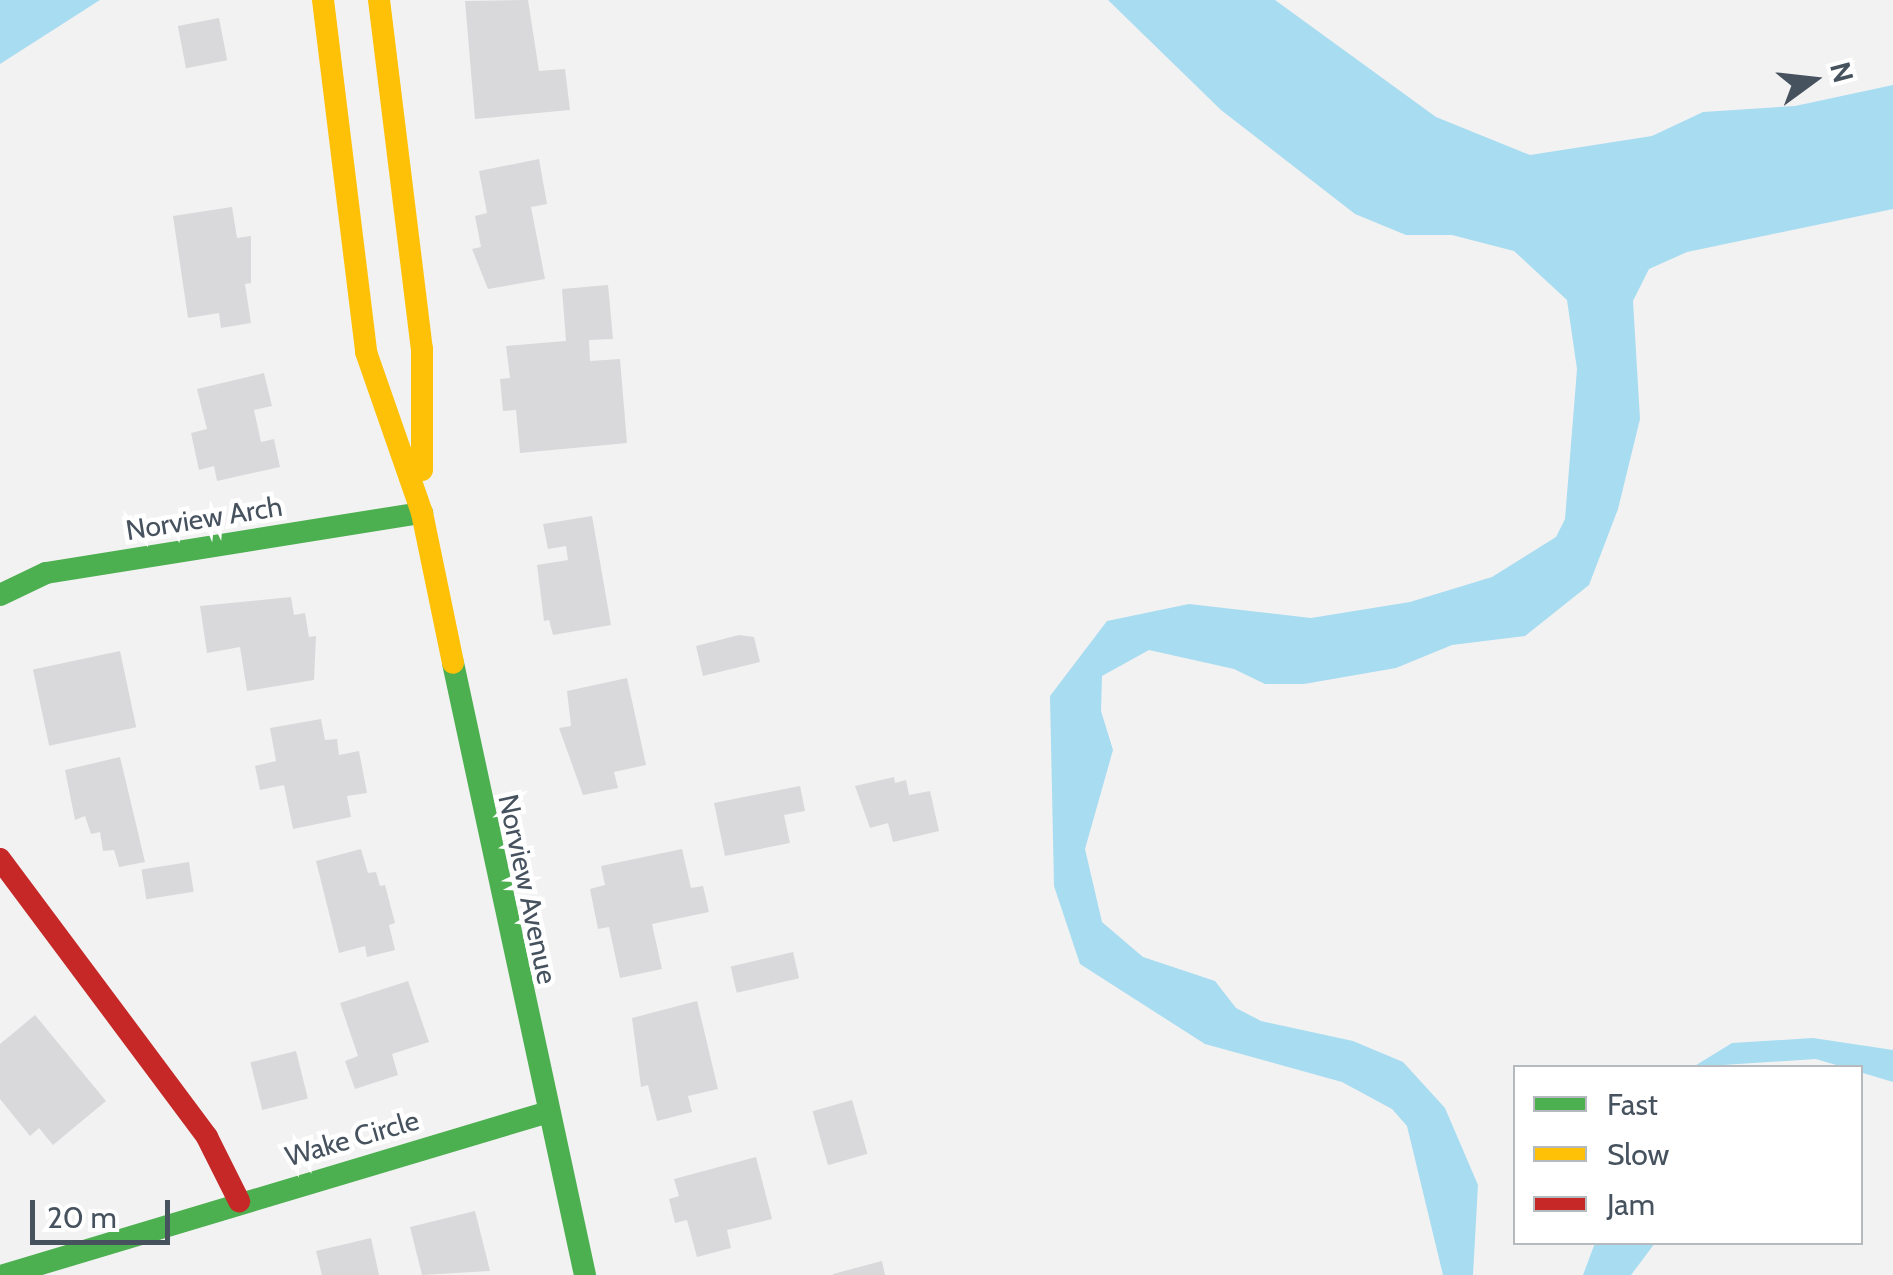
<!DOCTYPE html>
<html>
<head>
<meta charset="utf-8">
<style>
  body { margin:0 }
  #map { position:relative; width:1893px; height:1275px; overflow:hidden; background:#f2f2f2; font-family:Cabin,sans-serif }
  div>[style] { position:absolute }
  .water>* { inset:0; background:#a8dcf1 }
  .building>* { inset:0; background:#d9d9db; transform-origin:0 0 }
  .fast>* { height:22px; margin:-11px; padding:0 11px; transform-origin:11px; border-radius:11px; background:#4caf50 }
  .slow>* { height:22px; margin:-11px; padding:0 11px; transform-origin:11px; border-radius:11px; background:#ffc107 }
  .jam>* { height:22px; margin:-11px; padding:0 11px; transform-origin:11px; border-radius:11px; background:#c62828 }
  span { translate:-50% -50%; white-space:nowrap; text-align:center; line-height:1.15; -webkit-text-stroke:9px #fff; paint-order:stroke }
  .street-label { font-size:28px; color:#47525f }
  .legend { position:absolute; left:1513px; top:1065px; width:350px; height:180px; box-sizing:border-box; background:#fff; border:2px solid #b5babf; margin:0; padding:12px 18px; list-style:none; font-size:30px; color:#47525f }
  .legend li { display:flex; align-items:center; gap:20px; height:50px }
  .legend b { width:50px; border:2px solid #b5babf }
  .north { position:absolute; left:1763px; top:30px; width:100px; height:100px; -webkit-text-stroke:8px #fff; paint-order:stroke; rotate:75deg; font-size:28px; font-weight:700; line-height:40px; text-align:center; color:#47525f }
  .north::after { content:''; display:block; margin:auto; width:35px; height:45px; background:#47525f; clip-path:polygon(50% 0,100% 100%,50% 72%,0 100%) }
  .scale { position:absolute; left:30px; top:1200px; width:140px; height:45px; box-sizing:border-box; border:5px solid #47525f; border-top:0; padding-left:12px; font-size:30px; line-height:35px; white-space:nowrap; color:#47525f; -webkit-text-stroke:8px #fff; paint-order:stroke }
</style>
</head>
<body>
<div id="map">
  <div class="water">
    <i style="clip-path:polygon(0 0,100px 0,0 64px)"></i>
    <i style="clip-path:polygon(1108px 0,1275px 0,1436px 117px,1530px 155px,1652px 136px,1703px 112px,1795px 106px,1893px 85px,1893px 209px,1687px 252px,1649px 269px,1633px 301px,1640px 419px,1618px 509px,1589px 585px,1525px 636px,1452px 645px,1396px 668px,1304px 684px,1265px 684px,1234px 669px,1149px 650px,1102px 676px,1101px 711px,1113px 750px,1085px 849px,1102px 922px,1143px 957px,1215px 981px,1236px 1008px,1261px 1021px,1353px 1041px,1403px 1062px,1445px 1108px,1478px 1185px,1473px 1275px,1443px 1275px,1407px 1126px,1392px 1109px,1342px 1082px,1205px 1044px,1080px 964px,1054px 886px,1050px 696px,1107px 621px,1189px 604px,1311px 618px,1410px 602px,1492px 577px,1556px 537px,1565px 519px,1577px 369px,1567px 300px,1514px 251px,1452px 235px,1406px 235px,1355px 214px,1221px 110px)"></i>
    <i style="clip-path:polygon(1813px 1038px,1893px 1050px,1893px 1082px,1816px 1059px,1693px 1067px,1732px 1043px)"></i>
    <i style="clip-path:polygon(1595px 1243px,1595px 1242px,1655px 1243px,1631px 1275px,1583px 1275px)"></i>
  </div>
  <div class="building">
    <i style="clip-path:polygon(528px 0,539px 71px,565px 69px,570px 110px,475px 119px,465px 1px)"></i>
    <i style="left:219px;top:18px;width:43px;height:42px;rotate:79deg"></i>
    <i style="clip-path:polygon(539px 159px,547px 204px,531px 207px,545px 279px,488px 289px,472px 249px,481px 247px,475px 216px,487px 213px,479px 171px)"></i>
    <i style="clip-path:polygon(232px 207px,237px 238px,251px 236px,251px 283px,245px 284px,251px 323px,221px 328px,219px 313px,188px 318px,173px 216px)"></i>
    <i style="clip-path:polygon(608px 285px,613px 339px,589px 340px,590px 361px,620px 359px,627px 443px,520px 453px,516px 410px,503px 411px,500px 379px,510px 378px,506px 346px,566px 341px,562px 289px)"></i>
    <i style="clip-path:polygon(264px 373px,272px 406px,254px 410px,261px 442px,274px 439px,280px 467px,217px 481px,214px 466px,199px 470px,191px 433px,207px 429px,197px 389px)"></i>
    <i style="clip-path:polygon(592px 516px,611px 625px,553px 635px,549px 620px,544px 621px,537px 565px,568px 560px,566px 546px,548px 549px,543px 524px)"></i>
    <i style="clip-path:polygon(291px 597px,294px 615px,305px 613px,309px 637px,316px 636px,314px 680px,247px 691px,240px 647px,207px 653px,200px 606px)"></i>
    <i style="clip-path:polygon(739px 635px,754px 637px,760px 662px,703px 676px,696px 646px)"></i>
    <i style="left:120px;top:651px;width:78px;height:89px;rotate:78deg"></i>
    <i style="clip-path:polygon(627px 678px,646px 765px,614px 772px,618px 788px,583px 795px,559px 728px,571px 726px,567px 691px)"></i>
    <i style="clip-path:polygon(321px 719px,325px 740px,337px 739px,339px 755px,359px 751px,367px 793px,347px 796px,351px 817px,293px 829px,284px 785px,260px 790px,255px 766px,276px 761px,270px 728px)"></i>
    <i style="clip-path:polygon(120px 757px,145px 862px,119px 867px,114px 850px,103px 851px,100px 832px,91px 834px,85px 816px,75px 820px,65px 770px)"></i>
    <i style="clip-path:polygon(894px 777px,895px 783px,906px 780px,909px 795px,930px 791px,939px 831px,893px 842px,888px 823px,870px 828px,855px 786px)"></i>
    <i style="clip-path:polygon(800px 786px,805px 811px,784px 815px,790px 843px,725px 856px,714px 803px)"></i>
    <i style="clip-path:polygon(361px 849px,368px 873px,376px 872px,380px 886px,385px 885px,395px 923px,389px 925px,395px 950px,367px 957px,365px 946px,339px 953px,316px 861px)"></i>
    <i style="clip-path:polygon(682px 849px,691px 888px,703px 886px,709px 912px,652px 924px,662px 969px,620px 978px,609px 927px,598px 929px,590px 889px,605px 885px,601px 866px)"></i>
    <i style="left:189px;top:862px;width:30px;height:48px;rotate:81deg"></i>
    <i style="left:793px;top:952px;width:27px;height:64px;rotate:77deg"></i>
    <i style="clip-path:polygon(408px 981px,429px 1042px,392px 1054px,398px 1075px,355px 1089px,345px 1061px,358px 1056px,340px 1003px)"></i>
    <i style="clip-path:polygon(697px 1001px,718px 1089px,688px 1096px,692px 1112px,657px 1121px,648px 1085px,641px 1087px,632px 1018px)"></i>
    <i style="clip-path:polygon(35px 1015px,106px 1101px,53px 1145px,39px 1128px,30px 1136px,0 1099px,0 1044px)"></i>
    <i style="left:296px;top:1051px;width:49px;height:47px;rotate:76deg"></i>
    <i style="left:852px;top:1100px;width:56px;height:41px;rotate:74deg"></i>
    <i style="clip-path:polygon(756px 1157px,772px 1219px,727px 1230px,731px 1248px,697px 1257px,687px 1220px,675px 1223px,669px 1199px,679px 1196px,674px 1179px)"></i>
    <i style="clip-path:polygon(475px 1211px,490px 1271px,422px 1275px,410px 1227px)"></i>
    <i style="clip-path:polygon(371px 1238px,379px 1275px,322px 1275px,316px 1251px)"></i>
    <i style="clip-path:polygon(882px 1261px,885px 1275px,833px 1275px,833px 1274px)"></i>
  </div>
  <div class="fast">
    <i style="left:0;top:595px;width:51px;rotate:-25.6deg"></i>
    <i style="left:46px;top:573px;width:381px;rotate:-9.1deg"></i>
    <i style="left:453px;top:663px;width:626px;rotate:77.83deg"></i>
    <i style="left:4px;top:1275px;width:565px;rotate:-16.67deg"></i>
  </div>
  <div class="slow">
    <i style="left:323px;top:0;width:355px;rotate:83deg"></i>
    <i style="left:366px;top:352px;width:170px;rotate:70.8deg"></i>
    <i style="left:422px;top:513px;width:153px;rotate:78.3deg"></i>
    <i style="left:379px;top:0;width:352px;rotate:83deg"></i>
    <i style="left:422px;top:349px;width:121px;rotate:90deg"></i>
  </div>
  <div class="jam">
    <i style="left:0;top:859px;width:347px;rotate:53.3deg"></i>
    <i style="left:207px;top:1137px;width:72px;rotate:63.4deg"></i>
  </div>
  <div class="street-label">
    <span style="left:204px;top:518px;rotate:-9deg">Norview Arch</span>
    <span style="left:528px;top:889px;rotate:78deg">Norview Avenue</span>
    <span style="left:352px;top:1138px;rotate:-16deg">Wake Circle</span>
  </div>
  <ul class="legend">
  <li><b style="height:12px;background:#4caf50"></b>Fast</li>
  <li><b style="height:12px;background:#ffc107"></b>Slow</li>
  <li><b style="height:12px;background:#c62828"></b>Jam</li>
  </ul>
  <div class="north">N</div>
  <div class="scale">20 m</div>
</div>
</body>
</html>
